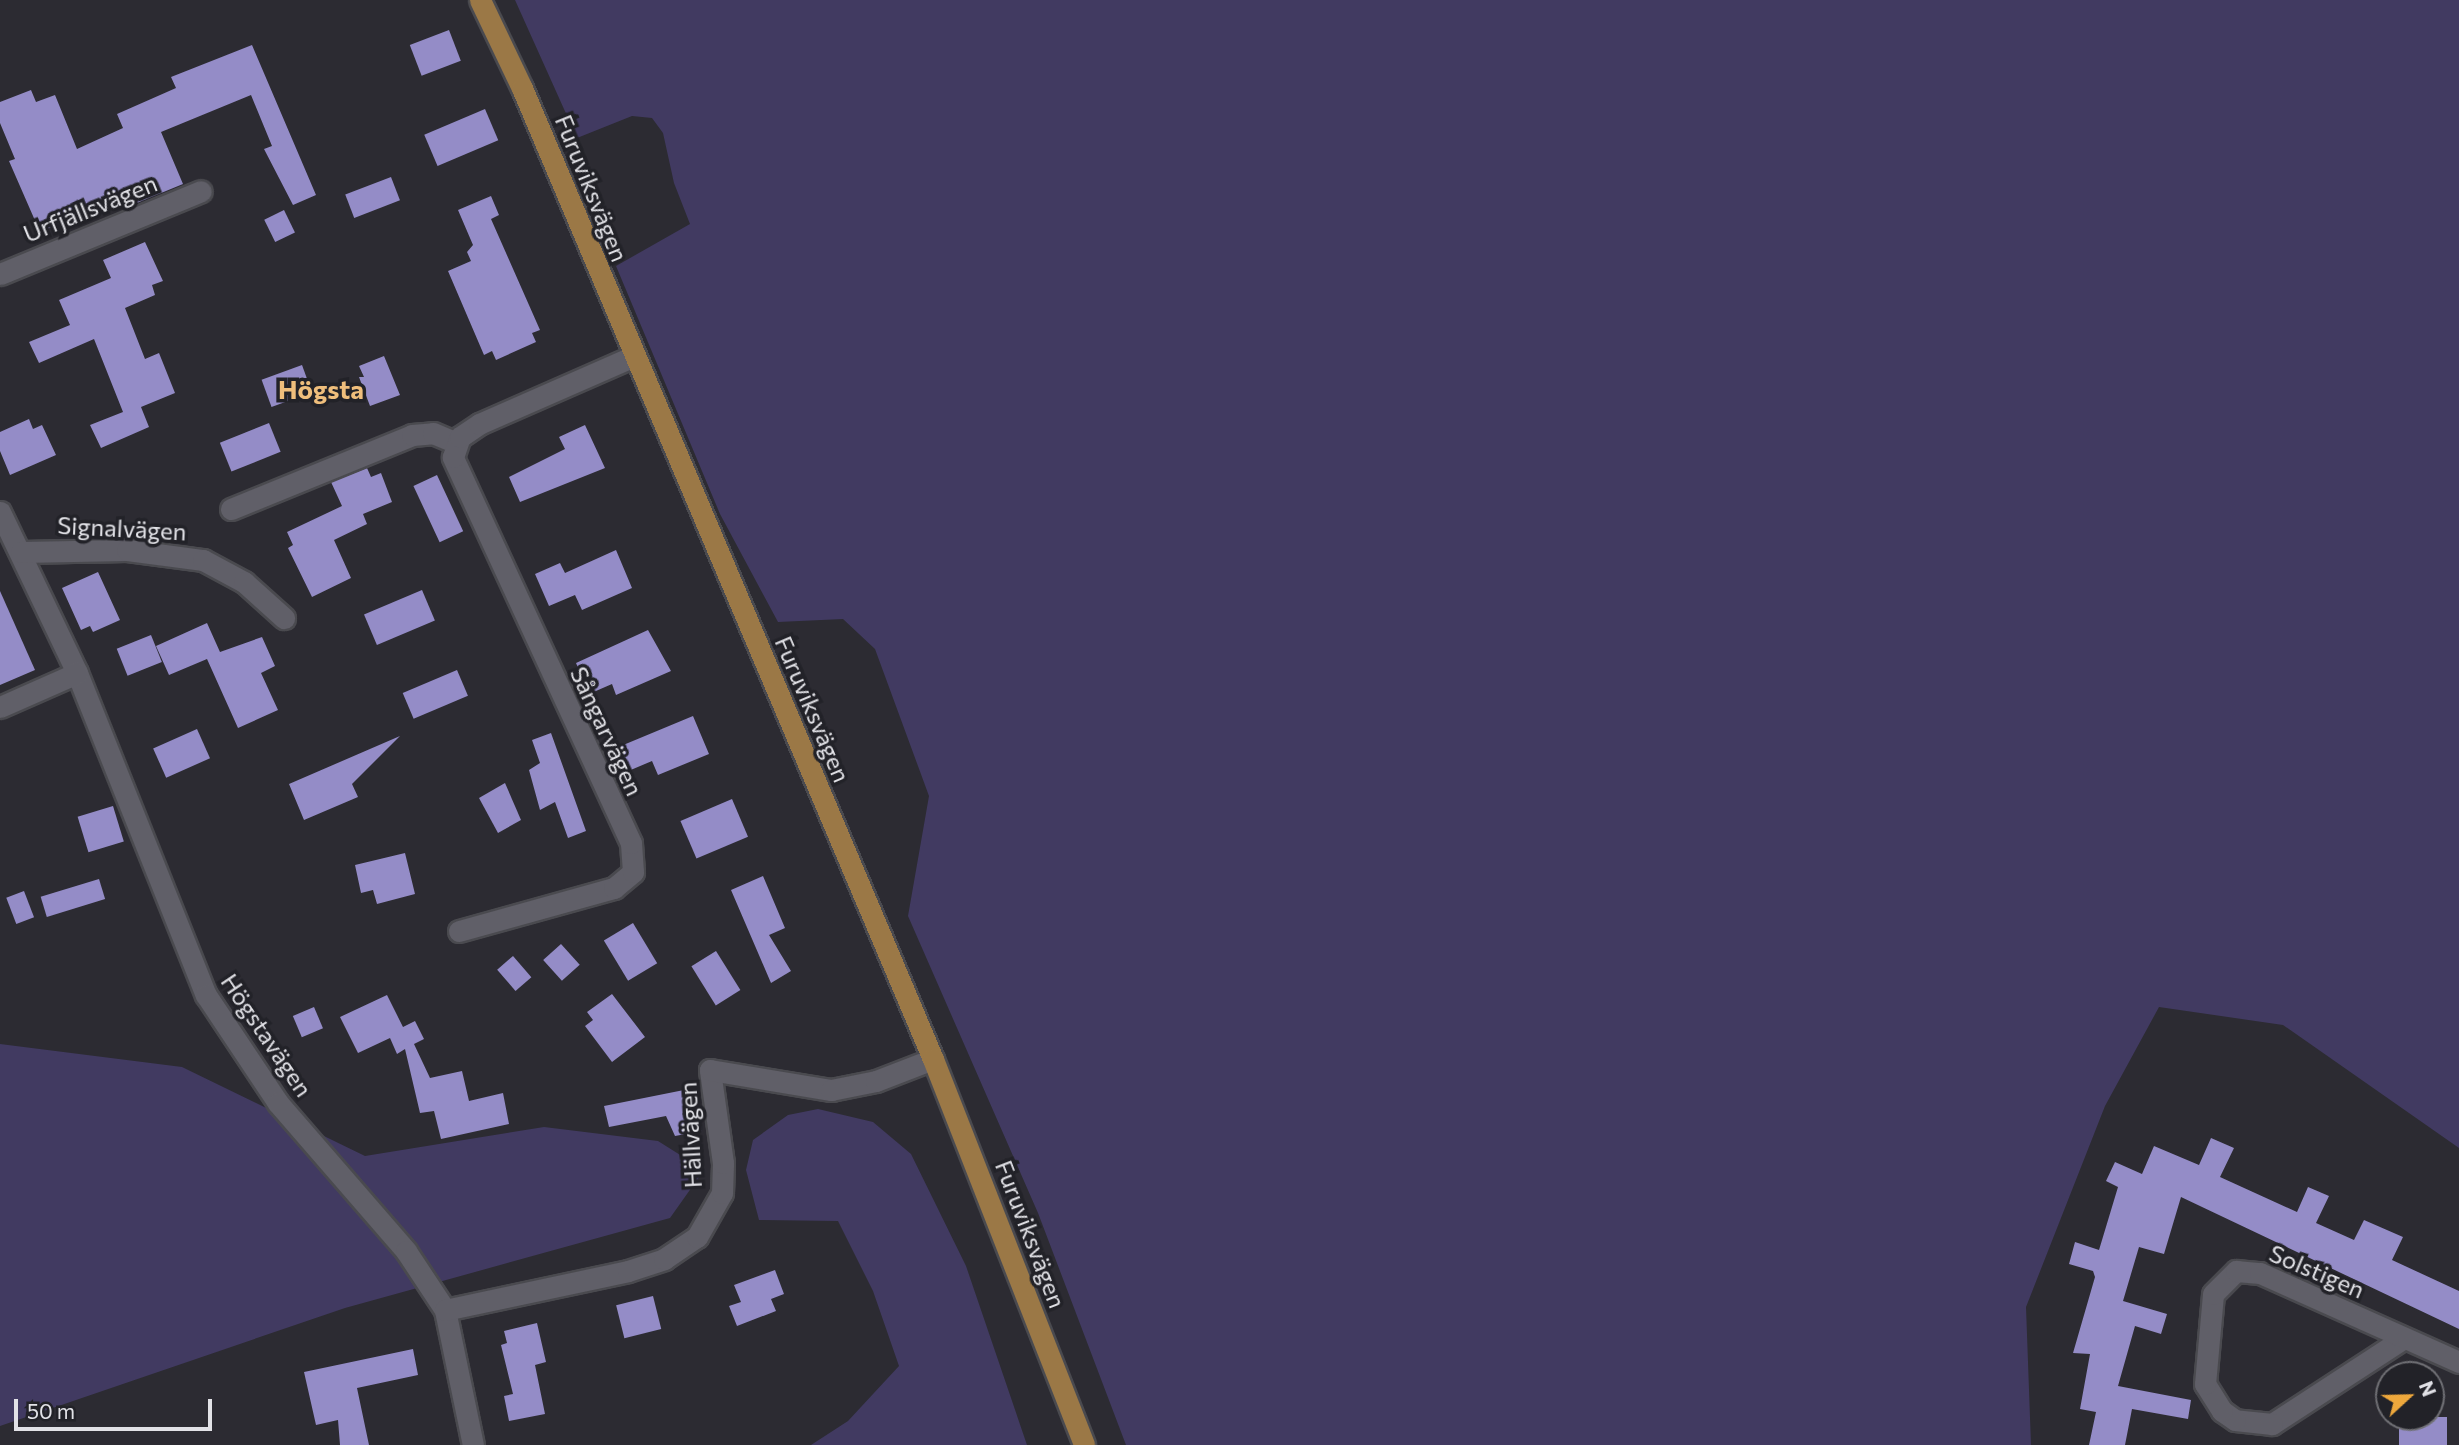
<!DOCTYPE html>
<html>
<head>
<meta charset="utf-8">
<style>
  body { margin:0 }
  #map { position:relative; width:2459px; height:1445px; overflow:hidden; background:#2c2b32; font-family:Commissioner,sans-serif }
  div>[style] { position:absolute }
  .green>* { inset:0; background:#413a61 }
  .building>* { inset:0; background:#948cc7; transform-origin:0 0 }
  .roads { filter:drop-shadow(2px 0 #4a4a4f) drop-shadow(-2px 0 #4a4a4f) drop-shadow(0 2px #4a4a4f) drop-shadow(0 -2px #4a4a4f) }
  .minor>* { height:21px; margin:-10.5px; padding:0 10.5px; transform-origin:10.5px; border-radius:10.5px; background:#605f68 }
  .major>* { height:21px; margin:-10.5px; padding:0 10.5px; transform-origin:10.5px; border-radius:10.5px; background:#9b7846 }
  span { translate:-50% -50%; white-space:nowrap; text-align:center; line-height:1.15; -webkit-text-stroke:7px #222228; paint-order:stroke }
  .street-label { font-size:24px; color:#e2e2e7 }
  .neighbourhood-label { font-size:26px; color:#efbe7c; font-weight:700 }
  .north { position:absolute; left:2375px; top:1361px; width:70px; height:70px; box-sizing:border-box; background:#222228; border:2px solid #6f6f74; border-radius:50%; rotate:68deg; font-size:19px; font-weight:700; line-height:28px; text-align:center; color:#e2e2e7 }
  .north::after { content:''; display:block; margin:auto; width:24px; height:32px; background:#eea83c; clip-path:polygon(50% 0,100% 100%,50% 72%,0 100%) }
  .scale { position:absolute; left:14px; top:1399px; width:198px; height:32px; box-sizing:border-box; border:4px solid #e2e2e7; border-top:0; padding-left:9px; font-size:21px; line-height:24px; white-space:nowrap; color:#e2e2e7; -webkit-text-stroke:5px #222228; paint-order:stroke }
</style>
</head>
<body>
<div id="map">
  <div class="green">
    <i style="clip-path:polygon(515px 0,2459px 0,2459px 1148px,2283px 1025px,2159px 1007px,2105px 1106px,2026px 1307px,2031px 1445px,1126px 1445px,1038px 1213px,908px 916px,929px 796px,875px 649px,843px 619px,778px 622px,720px 514px,616px 266px,690px 224px,674px 183px,663px 133px,652px 118px,632px 116px,577px 138px)"></i>
    <i style="clip-path:polygon(0 1044px,182px 1067px,365px 1156px,544px 1127px,658px 1141px,704px 1170px,670px 1218px,345px 1308px,0 1426px)"></i>
    <i style="clip-path:polygon(818px 1109px,873px 1122px,911px 1154px,966px 1266px,1027px 1445px,811px 1445px,848px 1421px,899px 1366px,873px 1291px,838px 1221px,759px 1220px,746px 1170px,753px 1140px,788px 1115px)"></i>
  </div>
  <div class="building">
    <i style="left:449px;top:30px;width:33px;height:42px;rotate:69deg"></i>
    <i style="clip-path:polygon(252px 45px,316px 195px,293px 205px,264px 149px,272px 146px,251px 95px,161px 132px,183px 184px,132px 205px,128px 195px,40px 232px,9px 161px,15px 159px,0 123px,0 102px,31px 90px,36px 102px,55px 95px,77px 149px,123px 128px,117px 114px,176px 88px,171px 77px)"></i>
    <i style="left:485px;top:109px;width:34px;height:66px;rotate:67deg"></i>
    <i style="left:391px;top:177px;width:25px;height:49px;rotate:69deg"></i>
    <i style="clip-path:polygon(491px 196px,499px 215px,491px 219px,540px 330px,532px 333px,536px 342px,496px 360px,492px 351px,484px 355px,448px 271px,471px 261px,467px 252px,473px 245px,458px 210px)"></i>
    <i style="left:284px;top:210px;width:25px;height:22px;rotate:64deg"></i>
    <i style="clip-path:polygon(145px 242px,163px 281px,152px 285px,155px 295px,125px 308px,145px 359px,159px 353px,175px 393px,141px 407px,149px 427px,101px 448px,90px 425px,123px 412px,94px 339px,39px 363px,29px 342px,70px 325px,59px 300px,111px 278px,103px 260px)"></i>
    <i style="clip-path:polygon(384px 356px,400px 395px,370px 406px,359px 377px,364px 377px,359px 366px)"></i>
    <i style="left:302px;top:365px;width:29px;height:43px;rotate:70deg"></i>
    <i style="clip-path:polygon(29px 419px,33px 429px,42px 425px,56px 455px,10px 475px,0 451px,0 432px)"></i>
    <i style="left:269px;top:423px;width:31px;height:53px;rotate:68deg"></i>
    <i style="clip-path:polygon(585px 425px,605px 468px,520px 502px,509px 477px,565px 449px,559px 437px)"></i>
    <i style="clip-path:polygon(367px 468px,371px 477px,381px 473px,392px 502px,363px 514px,367px 524px,334px 540px,351px 578px,312px 597px,288px 548px,293px 545px,287px 532px,342px 506px,331px 482px)"></i>
    <i style="left:437px;top:475px;width:62px;height:26px;rotate:65deg"></i>
    <i style="clip-path:polygon(616px 550px,632px 588px,582px 610px,575px 595px,549px 606px,535px 574px,560px 563px,565px 573px)"></i>
    <i style="clip-path:polygon(98px 572px,120px 620px,93px 632px,90px 626px,81px 630px,62px 588px)"></i>
    <i style="left:422px;top:590px;width:33px;height:63px;rotate:67deg"></i>
    <i style="clip-path:polygon(0 591px,35px 670px,0 685px)"></i>
    <i style="clip-path:polygon(207px 623px,220px 652px,262px 637px,275px 666px,261px 673px,278px 710px,238px 728px,207px 659px,169px 675px,156px 646px)"></i>
    <i style="clip-path:polygon(648px 630px,671px 671px,616px 695px,612px 684px,589px 694px,576px 663px)"></i>
    <i style="left:151px;top:635px;width:29px;height:37px;rotate:68deg"></i>
    <i style="left:457px;top:670px;width:28px;height:59px;rotate:67deg"></i>
    <i style="clip-path:polygon(693px 716px,709px 754px,658px 775px,652px 761px,626px 772px,616px 748px)"></i>
    <i style="left:197px;top:729px;width:32px;height:48px;rotate:66deg"></i>
    <i style="clip-path:polygon(551px 733px,586px 831px,568px 838px,555px 802px,540px 810px,529px 770px,540px 763px,532px 740px)"></i>
    <i style="clip-path:polygon(400px 736px,352px 784px,358px 797px,304px 820px,289px 784px)"></i>
    <i style="clip-path:polygon(505px 783px,521px 820px,498px 833px,479px 798px)"></i>
    <i style="left:732px;top:799px;width:41px;height:56px;rotate:67deg"></i>
    <i style="left:113px;top:806px;width:37px;height:37px;rotate:73deg"></i>
    <i style="clip-path:polygon(405px 853px,415px 894px,377px 904px,373px 890px,361px 893px,355px 865px)"></i>
    <i style="clip-path:polygon(763px 876px,785px 928px,769px 935px,791px 971px,771px 983px,731px 890px)"></i>
    <i style="left:99px;top:879px;width:21px;height:61px;rotate:73deg"></i>
    <i style="left:24px;top:891px;width:28px;height:19px;rotate:69deg"></i>
    <i style="left:633px;top:923px;width:47px;height:34px;rotate:59deg"></i>
    <i style="left:561px;top:944px;width:28px;height:24px;rotate:48deg"></i>
    <i style="left:716px;top:951px;width:46px;height:29px;rotate:58deg"></i>
    <i style="left:513px;top:956px;width:28px;height:21px;rotate:49deg"></i>
    <i style="clip-path:polygon(612px 994px,645px 1037px,612px 1062px,585px 1026px,593px 1020px,587px 1012px)"></i>
    <i style="clip-path:polygon(387px 995px,403px 1027px,415px 1021px,424px 1039px,414px 1044px,430px 1078px,462px 1071px,469px 1101px,503px 1093px,509px 1124px,441px 1139px,434px 1111px,420px 1113px,405px 1049px,397px 1054px,390px 1038px,358px 1053px,340px 1017px)"></i>
    <i style="left:314px;top:1007px;width:23px;height:23px;rotate:67deg"></i>
    <i style="clip-path:polygon(694px 1088px,702px 1131px,675px 1136px,666px 1116px,609px 1127px,604px 1106px)"></i>
    <i style="clip-path:polygon(2211px 1138px,2234px 1148px,2220px 1177px,2297px 1212px,2308px 1187px,2329px 1196px,2316px 1223px,2354px 1240px,2364px 1220px,2403px 1237px,2392px 1260px,2459px 1291px,2459px 1329px,2181px 1197px,2164px 1254px,2139px 1247px,2123px 1301px,2167px 1314px,2161px 1334px,2135px 1326px,2118px 1386px,2191px 1400px,2188px 1419px,2132px 1409px,2125px 1445px,2089px 1445px,2096px 1412px,2080px 1409px,2090px 1354px,2073px 1353px,2095px 1277px,2093px 1271px,2069px 1264px,2075px 1242px,2099px 1250px,2118px 1187px,2106px 1181px,2115px 1162px,2142px 1174px,2154px 1146px,2199px 1165px)"></i>
    <i style="clip-path:polygon(775px 1270px,784px 1294px,771px 1299px,776px 1311px,737px 1326px,729px 1306px,741px 1302px,734px 1285px)"></i>
    <i style="left:653px;top:1296px;width:34px;height:38px;rotate:76deg"></i>
    <i style="clip-path:polygon(537px 1323px,546px 1362px,535px 1365px,545px 1414px,509px 1421px,504px 1396px,513px 1394px,501px 1345px,507px 1343px,504px 1331px)"></i>
    <i style="clip-path:polygon(413px 1349px,418px 1375px,357px 1388px,369px 1445px,340px 1445px,338px 1420px,316px 1425px,304px 1372px)"></i>
    <i style="left:2399px;top:1417px;width:48px;height:28px"></i>
  </div>
  <div class="roads">
    <div class="minor">
      <i style="left:0;top:274px;width:217px;rotate:-22.4deg"></i>
      <i style="left:231px;top:509px;width:196px;rotate:-22.2deg"></i>
      <i style="left:412px;top:435px;width:21px;rotate:-5deg"></i>
      <i style="left:433px;top:433px;width:26px;rotate:23deg"></i>
      <i style="left:0;top:512px;width:178px;rotate:64.4deg"></i>
      <i style="left:77px;top:673px;width:347px;rotate:68.2deg"></i>
      <i style="left:206px;top:995px;width:130px;rotate:56.3deg"></i>
      <i style="left:278px;top:1103px;width:196px;rotate:49.1deg"></i>
      <i style="left:406px;top:1251px;width:71px;rotate:56.5deg"></i>
      <i style="left:445px;top:1310px;width:138px;rotate:78.3deg"></i>
      <i style="left:21px;top:552px;width:106px;rotate:-1.1deg"></i>
      <i style="left:127px;top:550px;width:77px;rotate:7.5deg"></i>
      <i style="left:203px;top:560px;width:47px;rotate:28.2deg"></i>
      <i style="left:244px;top:582px;width:54px;rotate:42deg"></i>
      <i style="left:0;top:707px;width:84px;rotate:-23.8deg"></i>
      <i style="left:459px;top:931px;width:161px;rotate:-15.5deg"></i>
      <i style="left:614px;top:888px;width:25px;rotate:-40deg"></i>
      <i style="left:633px;top:872px;width:29px;rotate:-94deg"></i>
      <i style="left:631px;top:843px;width:425px;rotate:-114.8deg"></i>
      <i style="left:453px;top:457px;width:21px;rotate:-71deg"></i>
      <i style="left:460px;top:437px;width:23px;rotate:-34deg"></i>
      <i style="left:479px;top:424px;width:169px;rotate:-23.7deg"></i>
      <i style="left:445px;top:1310px;width:187px;rotate:-12deg"></i>
      <i style="left:628px;top:1271px;width:38px;rotate:-18deg"></i>
      <i style="left:664px;top:1259px;width:40px;rotate:-34deg"></i>
      <i style="left:697px;top:1237px;width:51px;rotate:-60.4deg"></i>
      <i style="left:722px;top:1193px;width:30px;rotate:-88deg"></i>
      <i style="left:723px;top:1163px;width:94px;rotate:-98deg"></i>
      <i style="left:710px;top:1070px;width:123px;rotate:9.4deg"></i>
      <i style="left:831px;top:1090px;width:46px;rotate:-11.3deg"></i>
      <i style="left:876px;top:1081px;width:61px;rotate:-21.1deg"></i>
      <i style="left:2404px;top:1338px;width:158px;rotate:146.9deg"></i>
      <i style="left:2272px;top:1424px;width:37px;rotate:-174deg"></i>
      <i style="left:2235px;top:1420px;width:16px;rotate:-145deg"></i>
      <i style="left:2222px;top:1411px;width:32px;rotate:-122deg"></i>
      <i style="left:2205px;top:1384px;width:90px;rotate:-84.9deg"></i>
      <i style="left:2213px;top:1294px;width:33px;rotate:-45deg"></i>
      <i style="left:2236px;top:1271px;width:24px;rotate:5deg"></i>
      <i style="left:2260px;top:1273px;width:218px;rotate:24.1deg"></i>
    </div>
    <div class="major">
      <i style="left:480px;top:0;width:98px;rotate:64.5deg"></i>
      <i style="left:522px;top:88px;width:1054px;rotate:67.06deg"></i>
      <i style="left:933px;top:1059px;width:414px;rotate:68.6deg"></i>
    </div>
  </div>
  <div class="street-label">
    <span style="left:592px;top:188px;rotate:68deg">Furuviksvägen</span>
    <span style="left:90px;top:208px;rotate:-22deg">Urfjällsvägen</span>
    <span style="left:122px;top:528px;rotate:3deg">Signalvägen</span>
    <span style="left:813px;top:709px;rotate:67deg">Furuviksvägen</span>
    <span style="left:607px;top:731px;rotate:65deg">Sångarvägen</span>
    <span style="left:267px;top:1035px;rotate:56deg">Högstavägen</span>
    <span style="left:690px;top:1135px;rotate:-93deg">Hällvägen</span>
    <span style="left:1031px;top:1234px;rotate:69deg">Furuviksvägen</span>
    <span style="left:2317px;top:1271px;rotate:23deg">Solstigen</span>
  </div>
  <div class="neighbourhood-label">
    <span style="left:321px;top:389px">Högsta</span>
  </div>
  <div class="north">N</div>
  <div class="scale">50 m</div>
</div>
</body>
</html>
